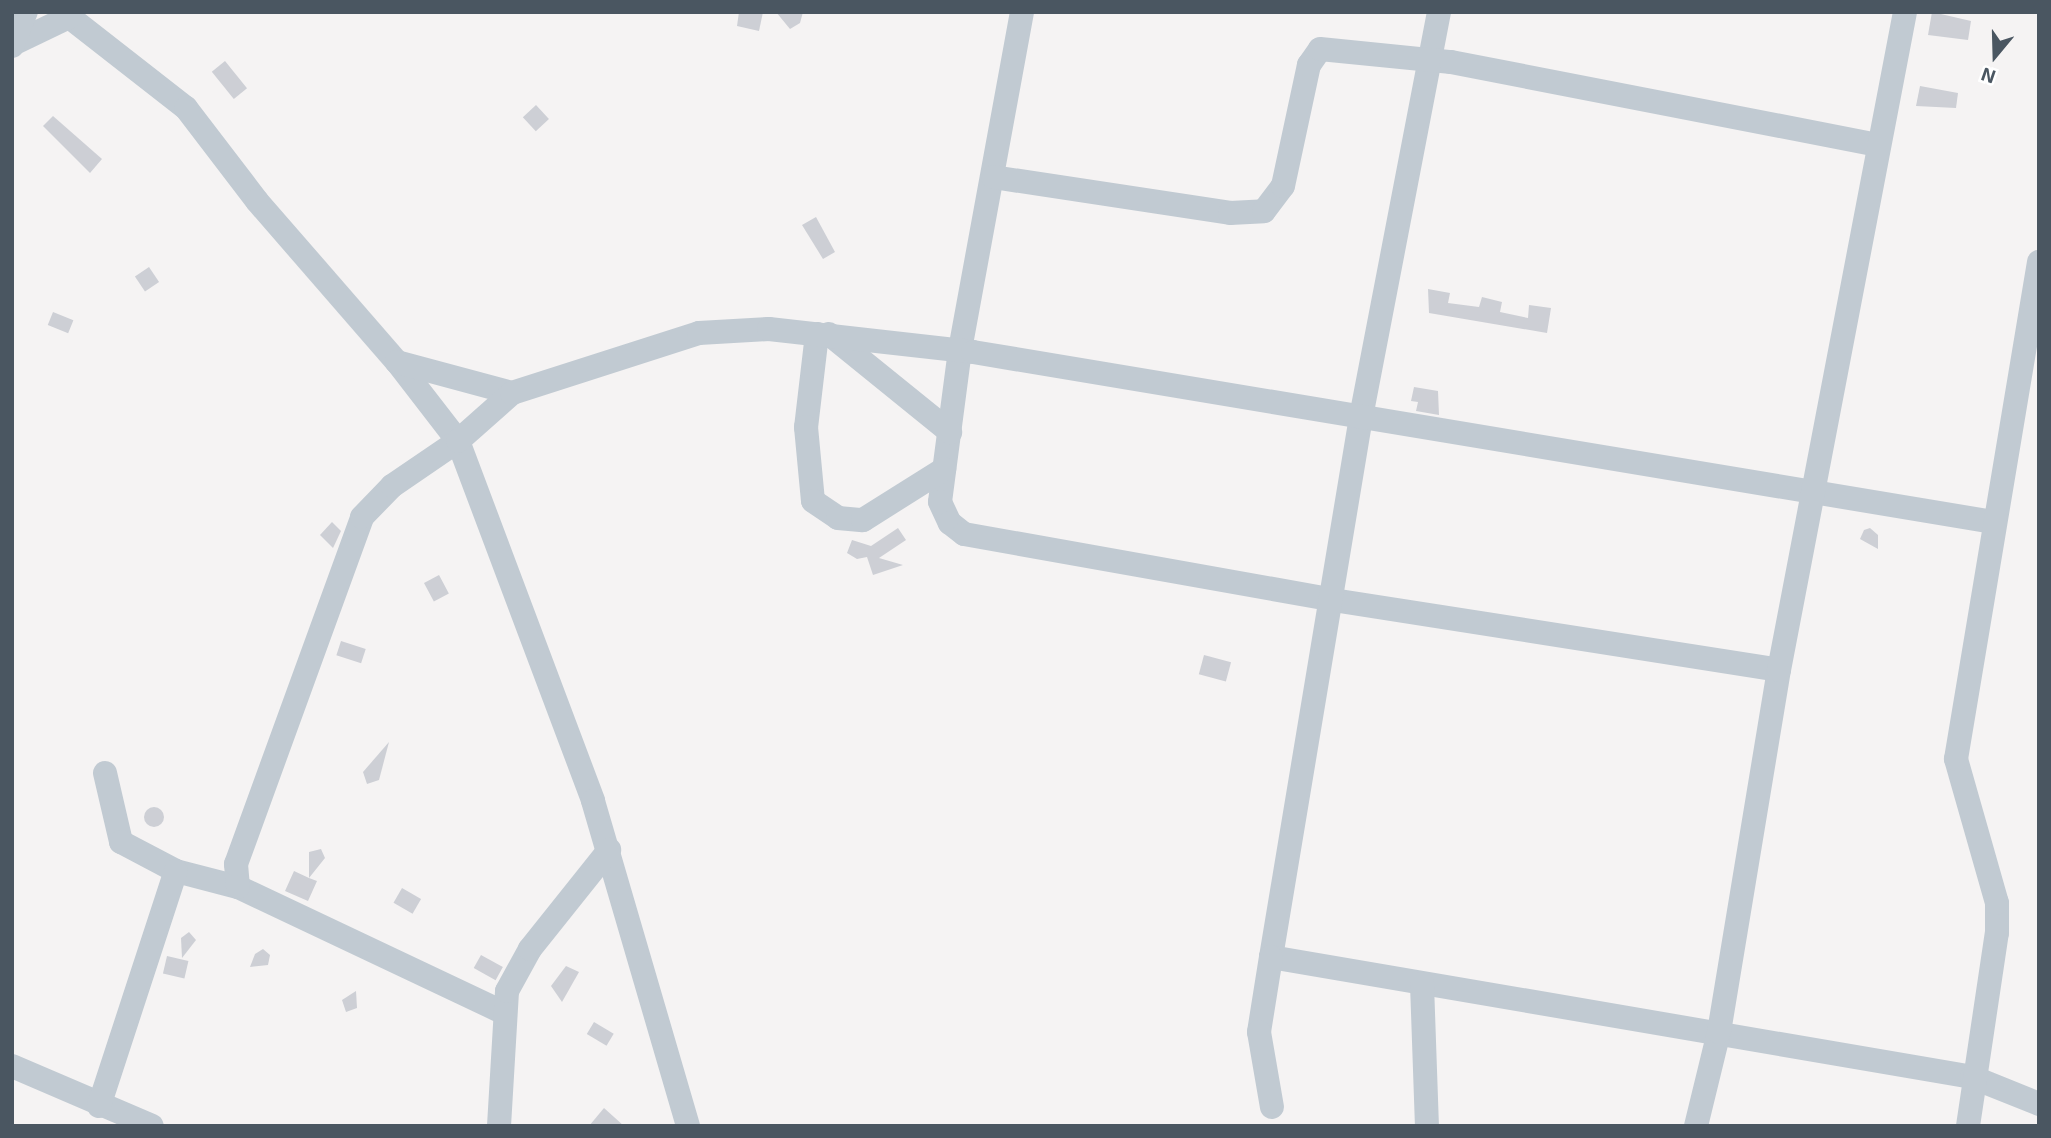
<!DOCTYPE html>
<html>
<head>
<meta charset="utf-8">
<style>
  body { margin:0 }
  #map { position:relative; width:2051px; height:1138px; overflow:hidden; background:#f5f3f3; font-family:"Exo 2",sans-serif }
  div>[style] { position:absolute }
  .building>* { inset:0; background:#cdcfd5; transform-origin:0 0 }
  .round { border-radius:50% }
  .minor>* { height:24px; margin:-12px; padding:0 12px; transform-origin:12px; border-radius:12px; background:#c1cad2 }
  span { translate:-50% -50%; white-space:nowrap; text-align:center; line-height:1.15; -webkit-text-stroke:5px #fff; paint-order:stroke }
  .frame { position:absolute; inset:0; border:14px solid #4a5661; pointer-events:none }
  .north { position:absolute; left:1960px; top:21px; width:70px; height:70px; -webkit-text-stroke:5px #fff; paint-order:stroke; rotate:199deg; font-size:19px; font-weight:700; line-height:28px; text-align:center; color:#4a5661 }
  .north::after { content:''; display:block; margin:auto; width:24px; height:32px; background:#4a5661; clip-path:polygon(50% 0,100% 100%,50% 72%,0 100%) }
</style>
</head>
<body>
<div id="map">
  <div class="building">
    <i style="clip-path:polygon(739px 12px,763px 12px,759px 31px,737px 26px)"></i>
    <i style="clip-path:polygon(776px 12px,803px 12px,800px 23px,790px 29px)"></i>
    <i style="clip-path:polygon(1932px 12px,1971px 21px,1968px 40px,1928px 35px)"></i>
    <i style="left:225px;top:61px;width:35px;height:17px;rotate:51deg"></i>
    <i style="clip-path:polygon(1920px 86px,1958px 93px,1956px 108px,1916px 106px)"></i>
    <i style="left:536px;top:105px;width:19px;height:18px;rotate:47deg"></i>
    <i style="clip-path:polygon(53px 116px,102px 159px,90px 173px,43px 126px)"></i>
    <i style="clip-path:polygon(816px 217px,835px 252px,823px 259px,802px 225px)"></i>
    <i style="left:149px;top:267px;width:18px;height:17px;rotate:56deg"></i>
    <i style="clip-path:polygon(1428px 289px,1450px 293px,1448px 303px,1479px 307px,1482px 297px,1502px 302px,1500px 312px,1528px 318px,1529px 305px,1551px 308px,1547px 333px,1429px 313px)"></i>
    <i style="left:53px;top:312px;width:22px;height:14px;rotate:22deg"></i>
    <i style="clip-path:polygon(1414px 387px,1438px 391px,1439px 415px,1416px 411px,1418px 402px,1411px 401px)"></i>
    <i style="clip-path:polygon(332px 522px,341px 531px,333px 548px,320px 535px)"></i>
    <i style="clip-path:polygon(898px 528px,906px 540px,879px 558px,903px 565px,873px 575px,867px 557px,857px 559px,847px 553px,852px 540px,871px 546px)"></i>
    <i style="clip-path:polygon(1870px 528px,1878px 535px,1878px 549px,1860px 539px,1864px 530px)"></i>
    <i style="left:439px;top:575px;width:21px;height:17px;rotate:62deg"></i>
    <i style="left:341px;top:641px;width:26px;height:15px;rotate:18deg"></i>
    <i style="left:1204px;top:655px;width:28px;height:20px;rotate:15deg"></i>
    <i style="clip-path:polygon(389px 742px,379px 780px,367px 784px,363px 772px)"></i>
    <i class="round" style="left:144px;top:807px;width:20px;height:20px"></i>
    <i style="clip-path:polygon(321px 849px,325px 858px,309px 878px,317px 881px,308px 901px,285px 891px,294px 871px,309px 878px,309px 852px)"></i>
    <i style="left:402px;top:888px;width:22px;height:17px;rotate:30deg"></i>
    <i style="clip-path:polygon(189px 932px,196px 940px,182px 958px,181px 938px)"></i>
    <i style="clip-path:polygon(263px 949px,270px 955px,268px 965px,250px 967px,255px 954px)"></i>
    <i style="left:481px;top:955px;width:25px;height:15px;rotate:29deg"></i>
    <i style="left:167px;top:956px;width:22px;height:18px;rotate:13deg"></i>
    <i style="clip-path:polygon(566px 966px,579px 972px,562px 1002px,551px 986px)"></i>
    <i style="clip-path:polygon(356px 991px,357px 1008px,346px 1012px,342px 1000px)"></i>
    <i style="left:594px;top:1022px;width:23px;height:14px;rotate:31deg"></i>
    <i style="clip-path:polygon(604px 1108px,624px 1126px,589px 1126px)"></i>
  </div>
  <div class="minor">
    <i style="left:63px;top:12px;width:156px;rotate:38deg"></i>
    <i style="left:186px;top:108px;width:117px;rotate:52.6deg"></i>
    <i style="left:257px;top:201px;width:213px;rotate:49deg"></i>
    <i style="left:397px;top:362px;width:100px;rotate:52.3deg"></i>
    <i style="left:458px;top:441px;width:384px;rotate:69.4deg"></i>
    <i style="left:593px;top:801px;width:339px;rotate:73.7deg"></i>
    <i style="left:1022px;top:12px;width:344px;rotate:100.4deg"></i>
    <i style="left:960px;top:350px;width:153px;rotate:97.5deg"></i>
    <i style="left:940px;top:502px;width:23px;rotate:65deg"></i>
    <i style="left:950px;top:523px;width:18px;rotate:38deg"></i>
    <i style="left:964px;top:534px;width:375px;rotate:10.1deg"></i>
    <i style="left:1333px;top:600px;width:451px;rotate:8.9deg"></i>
    <i style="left:1439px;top:12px;width:412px;rotate:100.9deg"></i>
    <i style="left:1361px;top:417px;width:547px;rotate:99.46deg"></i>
    <i style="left:1271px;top:957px;width:711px;rotate:9.71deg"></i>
    <i style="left:1972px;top:1077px;width:72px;rotate:21.9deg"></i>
    <i style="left:15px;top:43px;width:60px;rotate:-25.7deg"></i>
    <i style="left:12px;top:46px;width:37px;rotate:-68deg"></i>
    <i style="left:993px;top:177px;width:240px;rotate:8.6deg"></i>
    <i style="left:1230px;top:213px;width:34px;rotate:-3deg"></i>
    <i style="left:1264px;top:211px;width:31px;rotate:-53deg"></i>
    <i style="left:1283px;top:186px;width:124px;rotate:-77.9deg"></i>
    <i style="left:1309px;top:65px;width:19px;rotate:-55deg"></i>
    <i style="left:1320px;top:49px;width:132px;rotate:5.7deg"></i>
    <i style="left:1451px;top:62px;width:436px;rotate:11deg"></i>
    <i style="left:817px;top:334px;width:94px;rotate:96.7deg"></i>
    <i style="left:806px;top:427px;width:74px;rotate:84.6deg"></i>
    <i style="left:813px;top:501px;width:30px;rotate:34deg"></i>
    <i style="left:838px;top:518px;width:25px;rotate:5deg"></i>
    <i style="left:863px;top:520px;width:96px;rotate:-32.2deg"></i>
    <i style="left:829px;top:334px;width:156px;rotate:39deg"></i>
    <i style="left:397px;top:362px;width:119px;rotate:15.1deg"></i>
    <i style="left:105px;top:773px;width:71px;rotate:76.9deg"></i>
    <i style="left:121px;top:842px;width:62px;rotate:27.8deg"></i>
    <i style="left:176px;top:871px;width:64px;rotate:14.5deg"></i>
    <i style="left:238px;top:887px;width:292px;rotate:25.3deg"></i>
    <i style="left:238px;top:887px;width:23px;rotate:-95deg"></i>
    <i style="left:236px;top:864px;width:369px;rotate:-70deg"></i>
    <i style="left:362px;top:517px;width:43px;rotate:-45.9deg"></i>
    <i style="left:392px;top:486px;width:80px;rotate:-34.3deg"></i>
    <i style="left:458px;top:441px;width:72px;rotate:-41.6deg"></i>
    <i style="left:512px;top:393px;width:196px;rotate:-17.8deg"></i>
    <i style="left:699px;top:333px;width:70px;rotate:-3.3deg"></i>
    <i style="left:769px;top:329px;width:205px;rotate:6.4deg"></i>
    <i style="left:973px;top:352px;width:1034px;rotate:9.46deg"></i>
    <i style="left:1271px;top:957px;width:76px;rotate:99.1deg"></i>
    <i style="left:1259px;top:1032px;width:76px;rotate:80.2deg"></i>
    <i style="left:1422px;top:984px;width:142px;rotate:88deg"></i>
    <i style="left:12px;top:1066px;width:152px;rotate:23.2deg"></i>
    <i style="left:99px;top:1106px;width:247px;rotate:-71.9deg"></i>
    <i style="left:499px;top:1126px;width:135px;rotate:-86.6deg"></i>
    <i style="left:507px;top:991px;width:48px;rotate:-61.3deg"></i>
    <i style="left:530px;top:949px;width:127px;rotate:-51.4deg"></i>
    <i style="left:1696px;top:1126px;width:97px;rotate:-76.3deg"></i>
    <i style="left:1719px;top:1032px;width:367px;rotate:-80.6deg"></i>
    <i style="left:1779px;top:670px;width:670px;rotate:-79.16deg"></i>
    <i style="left:1968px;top:1126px;width:195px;rotate:-81.5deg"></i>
    <i style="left:1997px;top:933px;width:30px;rotate:-90deg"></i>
    <i style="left:1997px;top:903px;width:150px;rotate:-105.9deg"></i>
    <i style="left:1956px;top:759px;width:504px;rotate:-80.52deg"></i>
  </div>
  <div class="frame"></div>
  <div class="north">N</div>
</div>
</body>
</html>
